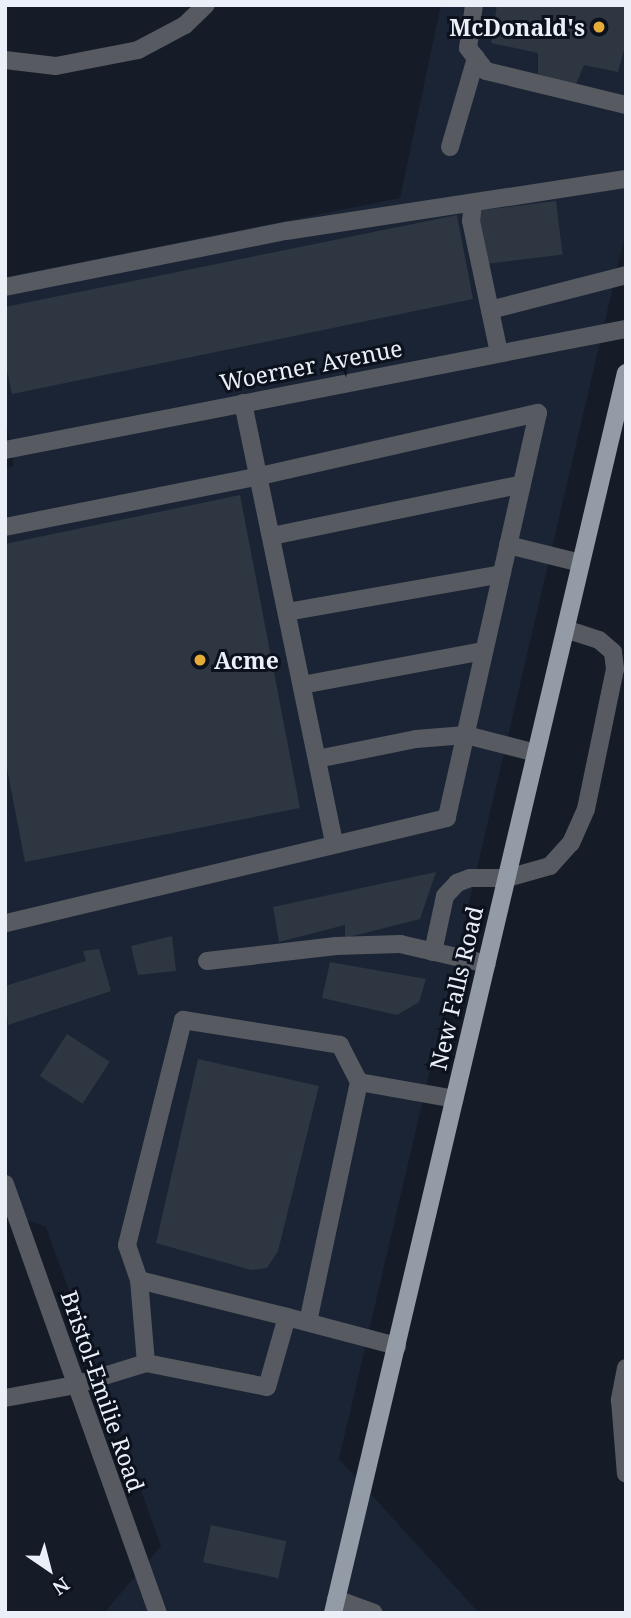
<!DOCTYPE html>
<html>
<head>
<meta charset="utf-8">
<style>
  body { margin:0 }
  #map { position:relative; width:631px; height:1618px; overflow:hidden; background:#151c27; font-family:"Noto Serif",serif }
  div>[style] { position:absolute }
  .built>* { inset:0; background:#1a2434 }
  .building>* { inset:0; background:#2e3642; transform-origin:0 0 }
  .minor>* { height:18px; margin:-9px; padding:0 9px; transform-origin:9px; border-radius:9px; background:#575b61 }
  .major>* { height:18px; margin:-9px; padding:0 9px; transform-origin:9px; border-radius:9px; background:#939ba7 }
  .dots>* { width:19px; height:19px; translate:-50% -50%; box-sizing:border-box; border:4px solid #0c121d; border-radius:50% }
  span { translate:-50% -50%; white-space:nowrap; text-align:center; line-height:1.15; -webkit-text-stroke:6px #0c121d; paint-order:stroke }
  .poi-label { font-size:23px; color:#ebeff7; font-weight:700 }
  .right { translate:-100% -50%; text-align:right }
  .left { translate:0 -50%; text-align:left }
  .street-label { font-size:23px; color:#ebeff7 }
  .frame { position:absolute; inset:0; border:7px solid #ebeff7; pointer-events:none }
  .north { position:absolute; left:14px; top:1534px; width:70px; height:70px; -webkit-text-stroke:5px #0c121d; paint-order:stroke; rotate:145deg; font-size:19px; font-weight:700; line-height:28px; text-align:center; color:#ebeff7 }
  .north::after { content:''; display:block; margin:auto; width:24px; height:32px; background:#ebeff7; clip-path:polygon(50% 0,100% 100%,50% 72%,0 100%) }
</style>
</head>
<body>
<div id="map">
  <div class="built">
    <i style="clip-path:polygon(441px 5px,626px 5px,626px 231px,339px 1459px,479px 1613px,104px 1613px,161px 1546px,46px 1227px,5px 1212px,5px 469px,14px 466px,5px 417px,5px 277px,400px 198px)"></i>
  </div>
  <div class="building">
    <i style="clip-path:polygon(497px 5px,626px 5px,626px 43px,618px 72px,584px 65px,576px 84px,538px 74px,538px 53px,491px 43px)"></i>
    <i style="left:556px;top:201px;width:54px;height:80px;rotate:83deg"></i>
    <i style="clip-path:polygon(457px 215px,473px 299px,12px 394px,5px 362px,5px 307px)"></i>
    <i style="clip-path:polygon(240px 495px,300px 808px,25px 862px,5px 758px,5px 544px)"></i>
    <i style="clip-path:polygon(436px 872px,420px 919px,345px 938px,345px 925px,279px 942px,273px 907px)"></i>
    <i style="clip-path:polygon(172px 936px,176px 971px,138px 975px,131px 946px)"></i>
    <i style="clip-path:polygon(99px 949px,111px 991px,8px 1025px,5px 986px,86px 961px,83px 951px)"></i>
    <i style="clip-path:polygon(330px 962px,426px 979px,419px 1002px,397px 1015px,322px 998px)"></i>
    <i style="left:67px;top:1034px;width:51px;height:50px;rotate:33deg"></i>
    <i style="clip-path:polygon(198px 1059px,319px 1086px,278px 1251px,267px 1268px,251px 1270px,156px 1243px)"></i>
    <i style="left:211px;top:1525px;width:77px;height:38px;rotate:12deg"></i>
  </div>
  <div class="minor">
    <i style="left:474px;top:5px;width:43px;rotate:97.9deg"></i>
    <i style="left:468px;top:48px;width:29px;rotate:52deg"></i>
    <i style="left:486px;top:71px;width:144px;rotate:13.7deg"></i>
    <i style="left:5px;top:60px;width:51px;rotate:6.7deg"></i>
    <i style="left:56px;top:66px;width:84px;rotate:-11deg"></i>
    <i style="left:138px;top:50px;width:53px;rotate:-28deg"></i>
    <i style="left:185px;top:25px;width:29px;rotate:-44deg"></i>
    <i style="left:450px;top:147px;width:93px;rotate:-73.7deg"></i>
    <i style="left:473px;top:203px;width:18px;rotate:96deg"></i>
    <i style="left:471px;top:221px;width:135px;rotate:78deg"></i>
    <i style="left:5px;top:287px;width:287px;rotate:-11.3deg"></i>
    <i style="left:286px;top:231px;width:344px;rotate:-8.7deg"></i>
    <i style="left:490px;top:310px;width:140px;rotate:-14.4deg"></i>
    <i style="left:243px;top:403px;width:450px;rotate:78.3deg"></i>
    <i style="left:5px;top:450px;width:633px;rotate:-11.03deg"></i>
    <i style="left:5px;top:527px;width:260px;rotate:-11.3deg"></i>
    <i style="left:260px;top:476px;width:285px;rotate:-12.8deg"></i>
    <i style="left:538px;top:413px;width:415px;rotate:102.7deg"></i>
    <i style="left:447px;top:818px;width:454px;rotate:166.6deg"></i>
    <i style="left:272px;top:536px;width:255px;rotate:-11.7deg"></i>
    <i style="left:508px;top:545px;width:75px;rotate:13.9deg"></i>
    <i style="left:287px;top:612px;width:218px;rotate:-10deg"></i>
    <i style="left:302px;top:685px;width:185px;rotate:-10.6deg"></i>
    <i style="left:317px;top:759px;width:101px;rotate:-11.4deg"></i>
    <i style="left:416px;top:739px;width:50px;rotate:-4.6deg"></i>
    <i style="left:466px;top:735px;width:72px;rotate:14.4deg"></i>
    <i style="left:433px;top:952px;width:57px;rotate:-77.9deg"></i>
    <i style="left:445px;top:896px;width:18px;rotate:-47deg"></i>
    <i style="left:457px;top:883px;width:14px;rotate:-21deg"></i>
    <i style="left:470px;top:878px;width:37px"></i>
    <i style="left:507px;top:878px;width:45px;rotate:-15.6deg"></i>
    <i style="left:550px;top:866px;width:31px;rotate:-48deg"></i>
    <i style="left:571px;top:843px;width:37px;rotate:-66deg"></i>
    <i style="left:586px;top:809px;width:143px;rotate:-78.3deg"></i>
    <i style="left:615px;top:669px;width:17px;rotate:-97deg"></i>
    <i style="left:613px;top:652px;width:18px;rotate:-139deg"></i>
    <i style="left:599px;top:640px;width:35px;rotate:-162deg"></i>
    <i style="left:207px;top:961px;width:130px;rotate:-6.6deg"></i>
    <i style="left:336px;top:946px;width:64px;rotate:-1.8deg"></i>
    <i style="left:400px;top:944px;width:89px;rotate:12.9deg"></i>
    <i style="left:5px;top:1184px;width:455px;rotate:70.4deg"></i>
    <i style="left:139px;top:1280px;width:37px;rotate:-109deg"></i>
    <i style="left:127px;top:1245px;width:232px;rotate:-76deg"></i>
    <i style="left:183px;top:1020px;width:159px;rotate:9deg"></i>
    <i style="left:340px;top:1045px;width:42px;rotate:62.8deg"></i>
    <i style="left:308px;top:1322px;width:245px;rotate:-78deg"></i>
    <i style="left:359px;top:1082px;width:97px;rotate:10deg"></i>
    <i style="left:146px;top:1363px;width:83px;rotate:-94.8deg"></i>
    <i style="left:139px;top:1280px;width:153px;rotate:14deg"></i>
    <i style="left:626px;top:1368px;width:33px;rotate:101deg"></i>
    <i style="left:620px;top:1400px;width:74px;rotate:85.4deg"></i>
    <i style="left:5px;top:1398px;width:71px;rotate:-10.5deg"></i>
    <i style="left:75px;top:1385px;width:74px;rotate:-17.2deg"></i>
    <i style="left:146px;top:1363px;width:123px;rotate:11.2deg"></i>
    <i style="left:267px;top:1387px;width:73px;rotate:-74.1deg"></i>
    <i style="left:287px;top:1317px;width:114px;rotate:14.8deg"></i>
    <i style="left:336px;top:1599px;width:40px;rotate:20.2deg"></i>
  </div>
  <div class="major">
    <i style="left:333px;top:1613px;width:1274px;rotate:-76.71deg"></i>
  </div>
  <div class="dots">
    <i style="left:599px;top:27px;background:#e6ac36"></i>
    <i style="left:200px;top:660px;background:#e6ac36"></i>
  </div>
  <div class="poi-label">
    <span class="right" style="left:585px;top:27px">McDonald's</span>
    <span class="left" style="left:214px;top:660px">Acme</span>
  </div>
  <div class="street-label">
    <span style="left:311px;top:365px;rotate:-11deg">Woerner Avenue</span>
    <span style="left:456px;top:988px;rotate:-77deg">New Falls Road</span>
    <span style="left:103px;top:1391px;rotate:71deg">Bristol-Emilie Road</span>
  </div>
  <div class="frame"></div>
  <div class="north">N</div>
</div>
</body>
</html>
